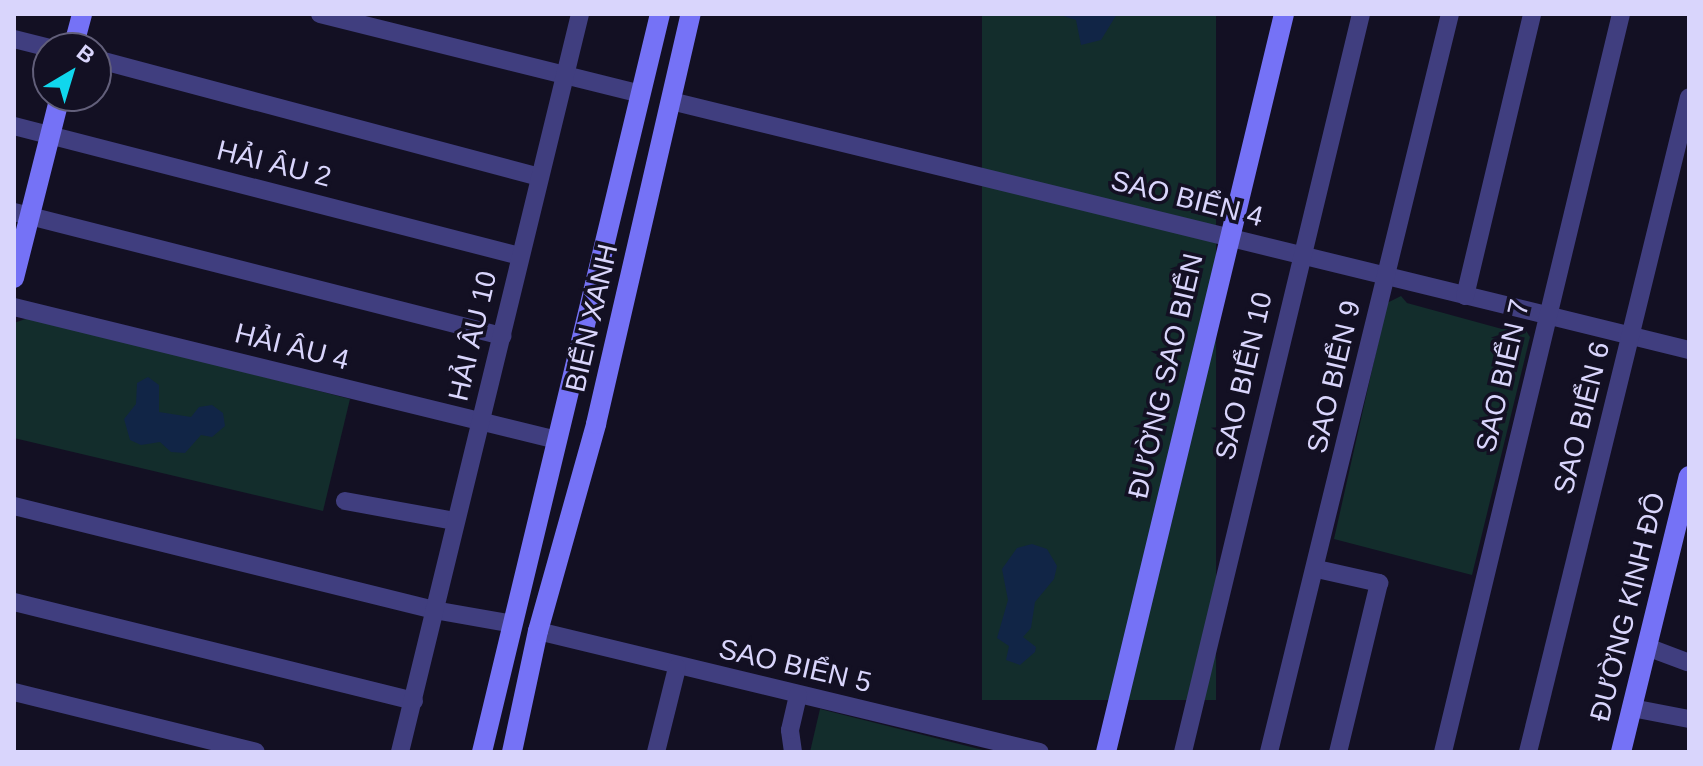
<!DOCTYPE html>
<html>
<head>
<meta charset="utf-8">
<style>
  body { margin:0 }
  #map { position:relative; width:1703px; height:766px; overflow:hidden; background:#131023; font-family:Arial,sans-serif }
  div>[style] { position:absolute }
  .green>* { inset:0; background:#132d2c; transform-origin:0 0 }
  .water>* { inset:0; background:#112546 }
  .street>* { height:18px; margin:-9px; padding:0 9px; transform-origin:9px; border-radius:9px; background:#403e7f }
  .secondary>* { height:20px; margin:-10px; padding:0 10px; transform-origin:10px; border-radius:10px; background:#7572f6 }
  span { translate:-50% -50%; white-space:nowrap; text-align:center; line-height:1.15; -webkit-text-stroke:7px #131023; paint-order:stroke }
  .street-label { font-size:28px; color:#d9d5fc }
  .frame { position:absolute; inset:0; border:16px solid #d9d5fc; pointer-events:none }
  .north { position:absolute; left:32px; top:32px; width:80px; height:80px; box-sizing:border-box; background:#131023; border:2px solid #625f7a; border-radius:50%; rotate:38deg; font-size:22px; font-weight:700; line-height:32px; text-align:center; color:#d9d5fc }
  .north::after { content:''; display:block; margin:auto; width:28px; height:36px; background:#10d7ed; clip-path:polygon(50% 0,100% 100%,50% 72%,0 100%) }
</style>
</head>
<body>
<div id="map">
  <div class="green">
    <i style="left:982px;top:14px;width:234px;height:686px"></i>
    <i style="clip-path:polygon(1401px 296px,1407px 303px,1502px 329px,1523px 326px,1530px 337px,1472px 575px,1334px 539px,1387px 303px)"></i>
    <i style="clip-path:polygon(31px 317px,350px 399px,323px 511px,14px 438px,14px 323px)"></i>
    <i style="clip-path:polygon(820px 709px,991px 752px,810px 752px)"></i>
  </div>
  <div class="water">
    <i style="clip-path:polygon(1057px 14px,1117px 14px,1101px 40px,1081px 45px,1076px 20px)"></i>
    <i style="clip-path:polygon(148px 377px,159px 385px,159px 412px,191px 417px,199px 407px,212px 405px,223px 413px,225px 426px,212px 437px,201px 435px,185px 453px,171px 452px,160px 442px,141px 445px,130px 440px,124px 419px,136px 404px,137px 383px)"></i>
    <i style="clip-path:polygon(1032px 544px,1047px 549px,1057px 566px,1054px 579px,1035px 602px,1031px 628px,1023px 637px,1036px 647px,1035px 652px,1020px 665px,1006px 660px,1009px 646px,997px 638px,1008px 600px,1002px 569px,1017px 548px)"></i>
  </div>
  <div class="street">
    <i style="left:320px;top:14px;width:330px;rotate:14deg"></i>
    <i style="left:14px;top:39px;width:37px;rotate:14deg"></i>
    <i style="left:96px;top:59px;width:458px;rotate:14.9deg"></i>
    <i style="left:671px;top:101px;width:1048px;rotate:13.74deg"></i>
    <i style="left:14px;top:126px;width:522px;rotate:14.41deg"></i>
    <i style="left:14px;top:212px;width:504px;rotate:14.26deg"></i>
    <i style="left:1465px;top:296px;width:290px;rotate:-76.6deg"></i>
    <i style="left:14px;top:307px;width:559px;rotate:13.76deg"></i>
    <i style="left:345px;top:501px;width:112px;rotate:10.3deg"></i>
    <i style="left:14px;top:506px;width:433px;rotate:13.9deg"></i>
    <i style="left:434px;top:610px;width:80px;rotate:10deg"></i>
    <i style="left:1317px;top:569px;width:64px;rotate:12.7deg"></i>
    <i style="left:1379px;top:583px;width:174px;rotate:103.6deg"></i>
    <i style="left:14px;top:602px;width:412px;rotate:13.9deg"></i>
    <i style="left:538px;top:631px;width:516px;rotate:13.55deg"></i>
    <i style="left:1647px;top:647px;width:43px;rotate:20.6deg"></i>
    <i style="left:14px;top:692px;width:249px;rotate:13.9deg"></i>
    <i style="left:1632px;top:708px;width:58px;rotate:10.9deg"></i>
    <i style="left:400px;top:752px;width:760px;rotate:-76.29deg"></i>
    <i style="left:656px;top:752px;width:87px;rotate:-76deg"></i>
    <i style="left:793px;top:752px;width:22px;rotate:-98deg"></i>
    <i style="left:790px;top:730px;width:36px;rotate:-77deg"></i>
    <i style="left:1183px;top:752px;width:759px;rotate:-76.44deg"></i>
    <i style="left:1269px;top:752px;width:760px;rotate:-76.22deg"></i>
    <i style="left:1443px;top:752px;width:759px;rotate:-76.44deg"></i>
    <i style="left:1528px;top:752px;width:674px;rotate:-76.19deg"></i>
  </div>
  <div class="secondary">
    <i style="left:73px;top:48px;width:35px;rotate:-75deg"></i>
    <i style="left:14px;top:278px;width:188px;rotate:-75.8deg"></i>
    <i style="left:482px;top:752px;width:759px;rotate:-76.44deg"></i>
    <i style="left:512px;top:752px;width:124px;rotate:-77.9deg"></i>
    <i style="left:538px;top:631px;width:215px;rotate:-74.3deg"></i>
    <i style="left:596px;top:424px;width:421px;rotate:-77deg"></i>
    <i style="left:1106px;top:752px;width:759px;rotate:-76.44deg"></i>
    <i style="left:1621px;top:752px;width:284px;rotate:-76.2deg"></i>
  </div>
  <div class="street-label">
    <span style="left:274px;top:164px;rotate:14deg">HẢI ÂU 2</span>
    <span style="left:1187px;top:199px;rotate:14deg">SAO BIỂN 4</span>
    <span style="left:592px;top:318px;rotate:-77deg">BIỂN XANH</span>
    <span style="left:473px;top:336px;rotate:-77deg">HẢI ÂU 10</span>
    <span style="left:292px;top:347px;rotate:14deg">HẢI ÂU 4</span>
    <span style="left:1166px;top:376px;rotate:-77deg">ĐƯỜNG SAO BIỂN</span>
    <span style="left:1244px;top:376px;rotate:-77deg">SAO BIỂN 10</span>
    <span style="left:1503px;top:376px;rotate:-77deg">SAO BIỂN 7</span>
    <span style="left:1334px;top:377px;rotate:-77deg">SAO BIỂN 9</span>
    <span style="left:1582px;top:418px;rotate:-76deg">SAO BIỂN 6</span>
    <span style="left:1628px;top:607px;rotate:-76deg">ĐƯỜNG KINH ĐÔ</span>
    <span style="left:795px;top:666px;rotate:13deg">SAO BIỂN 5</span>
  </div>
  <div class="frame"></div>
  <div class="north">B</div>
</div>
</body>
</html>
